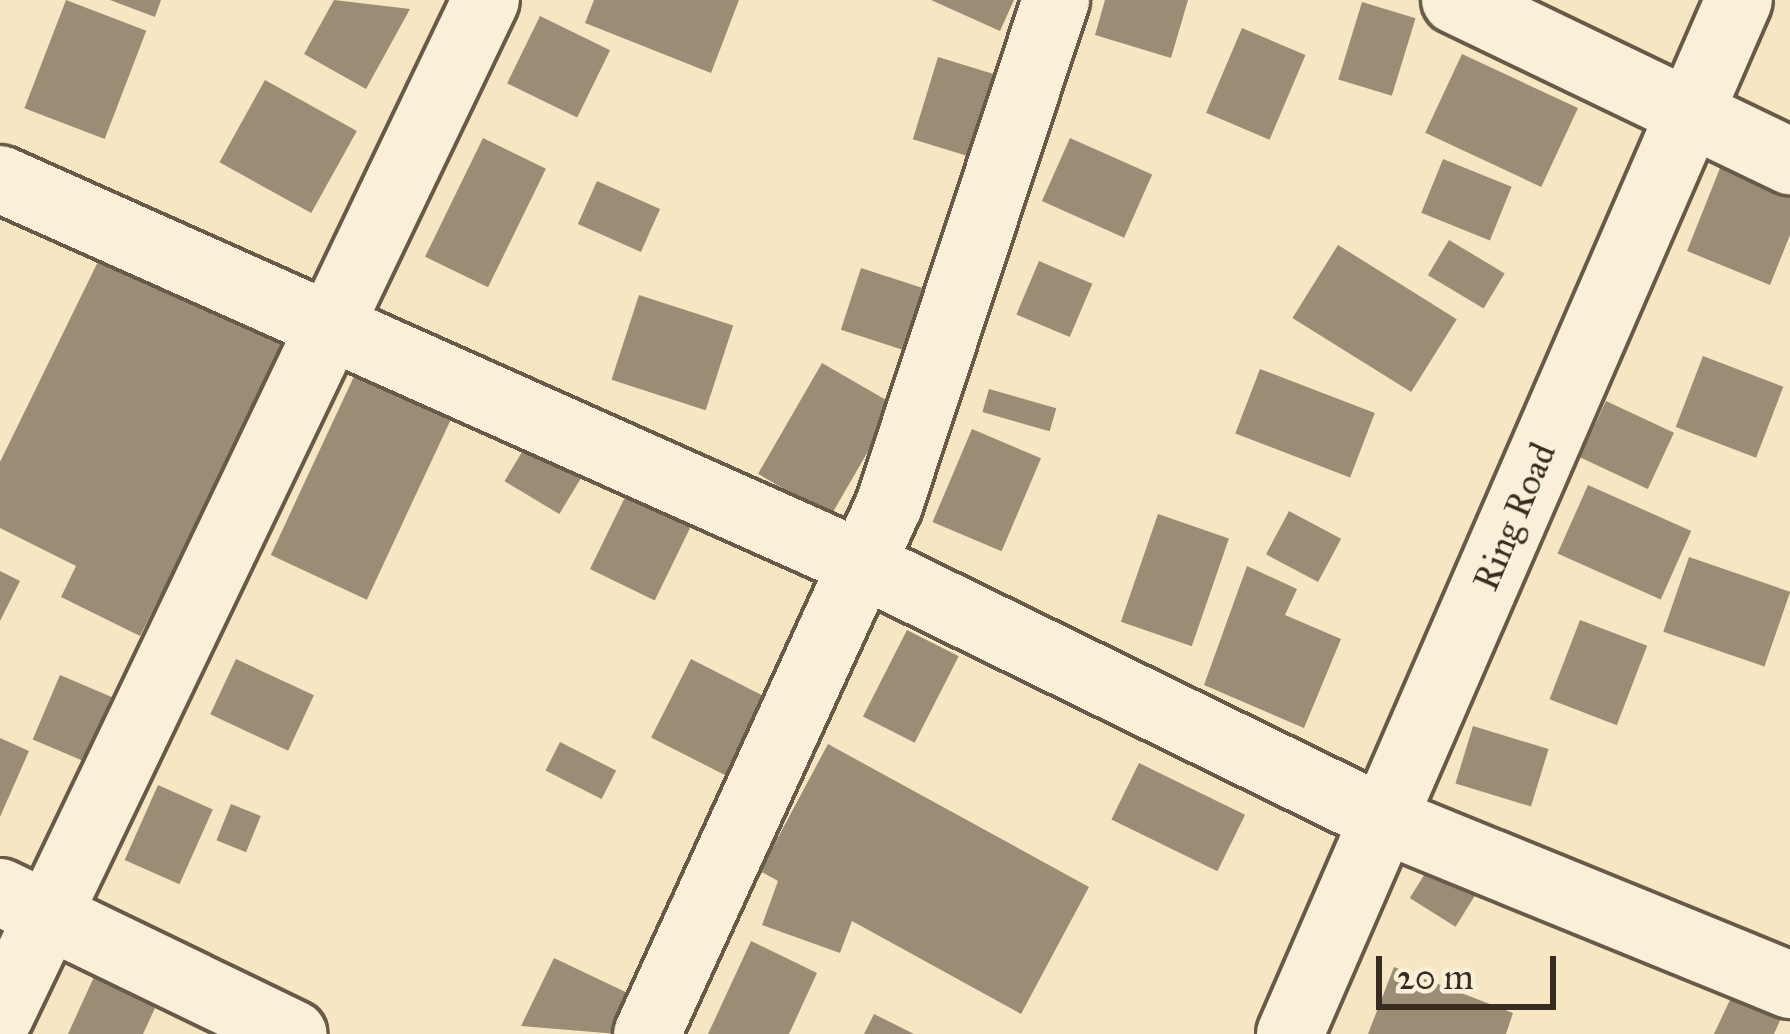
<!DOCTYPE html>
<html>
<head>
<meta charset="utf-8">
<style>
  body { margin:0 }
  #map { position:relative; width:1790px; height:1034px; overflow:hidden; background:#f7e6c3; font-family:"IM FELL Great Primer",serif }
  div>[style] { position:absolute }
  .building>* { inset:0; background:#9b8d75; transform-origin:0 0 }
  .roads { filter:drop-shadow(3px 0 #685a49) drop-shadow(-3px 0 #685a49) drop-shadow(0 3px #685a49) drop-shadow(0 -3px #685a49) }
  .minor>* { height:66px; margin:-33px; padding:0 33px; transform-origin:33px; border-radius:33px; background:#faefd8 }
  span { translate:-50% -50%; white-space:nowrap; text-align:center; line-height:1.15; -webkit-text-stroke:10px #faefd8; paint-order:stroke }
  .street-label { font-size:36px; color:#382c20 }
  .scale { position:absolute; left:1376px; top:956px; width:180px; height:54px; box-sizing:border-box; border:6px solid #382c20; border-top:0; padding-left:15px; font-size:36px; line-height:42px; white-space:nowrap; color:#382c20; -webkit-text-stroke:9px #faefd8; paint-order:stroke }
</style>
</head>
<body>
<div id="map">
  <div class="building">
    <i style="left:66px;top:0;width:86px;height:116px;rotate:21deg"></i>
    <i style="clip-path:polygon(110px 0,161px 0,155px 17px)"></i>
    <i style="clip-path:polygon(334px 0,410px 9px,366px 89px,304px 54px)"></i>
    <i style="clip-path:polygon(594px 0,739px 0,711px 73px,585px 23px)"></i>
    <i style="clip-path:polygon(931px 0,1014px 0,1000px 31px)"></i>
    <i style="clip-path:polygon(1105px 0,1188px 0,1171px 58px,1095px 35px)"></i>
    <i style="left:1362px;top:2px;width:56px;height:81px;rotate:17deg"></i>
    <i style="left:540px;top:16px;width:78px;height:75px;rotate:26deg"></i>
    <i style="left:1242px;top:28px;width:69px;height:92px;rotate:23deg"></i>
    <i style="left:1462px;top:54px;width:128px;height:87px;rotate:25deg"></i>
    <i style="left:938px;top:57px;width:65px;height:86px;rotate:17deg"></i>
    <i style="left:265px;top:80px;width:105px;height:94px;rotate:29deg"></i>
    <i style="left:483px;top:138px;width:70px;height:132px;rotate:26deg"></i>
    <i style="left:1070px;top:138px;width:90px;height:69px;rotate:24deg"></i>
    <i style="left:1443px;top:159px;width:74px;height:58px;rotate:22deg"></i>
    <i style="clip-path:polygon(1722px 163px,1790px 191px,1790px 235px,1770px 285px,1687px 251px)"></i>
    <i style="left:597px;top:181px;width:69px;height:47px;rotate:24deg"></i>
    <i style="clip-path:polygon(113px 231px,300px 322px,140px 636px,61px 597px,76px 566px,0 528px,0 462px)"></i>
    <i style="left:1449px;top:240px;width:65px;height:41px;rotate:31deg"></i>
    <i style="left:1338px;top:245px;width:140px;height:86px;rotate:32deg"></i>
    <i style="left:1039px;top:261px;width:58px;height:58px;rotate:23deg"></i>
    <i style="left:861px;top:268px;width:68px;height:65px;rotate:18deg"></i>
    <i style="left:639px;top:295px;width:99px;height:89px;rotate:18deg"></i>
    <i style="left:1703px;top:356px;width:86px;height:76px;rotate:21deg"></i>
    <i style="left:822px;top:363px;width:84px;height:128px;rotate:30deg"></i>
    <i style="left:1260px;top:369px;width:123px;height:69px;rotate:21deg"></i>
    <i style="left:357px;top:370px;width:106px;height:204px;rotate:25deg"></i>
    <i style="left:989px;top:389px;width:70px;height:24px;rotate:16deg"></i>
    <i style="left:1606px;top:401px;width:75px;height:62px;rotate:25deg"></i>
    <i style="left:540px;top:422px;width:64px;height:69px;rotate:31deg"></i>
    <i style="left:972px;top:429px;width:75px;height:101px;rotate:23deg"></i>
    <i style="left:1588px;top:485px;width:113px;height:75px;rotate:24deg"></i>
    <i style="left:629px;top:489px;width:72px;height:89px;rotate:26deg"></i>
    <i style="left:1289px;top:511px;width:59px;height:49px;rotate:28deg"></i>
    <i style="left:1158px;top:514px;width:75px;height:114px;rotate:19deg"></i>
    <i style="left:1689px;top:557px;width:107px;height:79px;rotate:19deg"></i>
    <i style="clip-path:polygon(1247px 566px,1297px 589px,1285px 615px,1341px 639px,1304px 728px,1204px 685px)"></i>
    <i style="clip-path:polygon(0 571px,20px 581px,0 621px)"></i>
    <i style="left:1580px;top:620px;width:72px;height:85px;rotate:21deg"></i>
    <i style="left:907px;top:630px;width:58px;height:97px;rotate:27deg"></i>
    <i style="left:236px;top:659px;width:86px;height:61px;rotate:25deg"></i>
    <i style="left:691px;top:659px;width:96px;height:88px;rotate:27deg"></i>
    <i style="left:60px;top:675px;width:65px;height:70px;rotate:23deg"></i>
    <i style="left:1473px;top:726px;width:79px;height:60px;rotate:17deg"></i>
    <i style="clip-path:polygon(0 738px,29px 751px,0 817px)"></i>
    <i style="left:560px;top:742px;width:63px;height:32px;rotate:27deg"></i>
    <i style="clip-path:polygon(828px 744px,1089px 887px,1021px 1014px,852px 921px,840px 953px,762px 925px,778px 881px,760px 871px)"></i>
    <i style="left:1139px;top:763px;width:118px;height:63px;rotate:26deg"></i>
    <i style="left:158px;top:785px;width:60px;height:82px;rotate:24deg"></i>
    <i style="left:231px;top:804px;width:32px;height:39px;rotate:22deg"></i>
    <i style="left:1441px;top:848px;width:54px;height:59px;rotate:32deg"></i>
    <i style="clip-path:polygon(751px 941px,817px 973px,789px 1034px,708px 1034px)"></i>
    <i style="clip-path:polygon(554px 958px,636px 997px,618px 1034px,521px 1026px)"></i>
    <i style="clip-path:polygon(1394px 967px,1513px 1013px,1506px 1034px,1368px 1034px)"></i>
    <i style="clip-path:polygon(98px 968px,161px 995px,143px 1034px,68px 1034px)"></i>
    <i style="clip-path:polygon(1736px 987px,1785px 1009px,1774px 1034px,1714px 1034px)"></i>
    <i style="clip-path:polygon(874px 1014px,914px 1034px,864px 1034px)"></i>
  </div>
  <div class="roads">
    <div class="minor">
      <i style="left:1455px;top:0;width:372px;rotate:25.7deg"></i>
      <i style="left:0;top:179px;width:944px;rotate:24.07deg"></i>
      <i style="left:862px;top:564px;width:580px;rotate:26.08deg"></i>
      <i style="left:1383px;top:819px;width:440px;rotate:22.2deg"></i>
      <i style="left:0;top:892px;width:326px;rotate:25.8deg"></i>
      <i style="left:0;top:1016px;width:1126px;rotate:-64.44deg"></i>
      <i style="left:647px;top:1034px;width:582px;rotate:-65.42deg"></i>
      <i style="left:889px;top:505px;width:532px;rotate:-71.7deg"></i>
      <i style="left:1290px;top:1034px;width:1127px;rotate:-66.53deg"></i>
    </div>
  </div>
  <div class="street-label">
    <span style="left:1515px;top:517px;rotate:-67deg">Ring Road</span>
  </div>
  <div class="scale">20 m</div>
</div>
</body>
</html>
